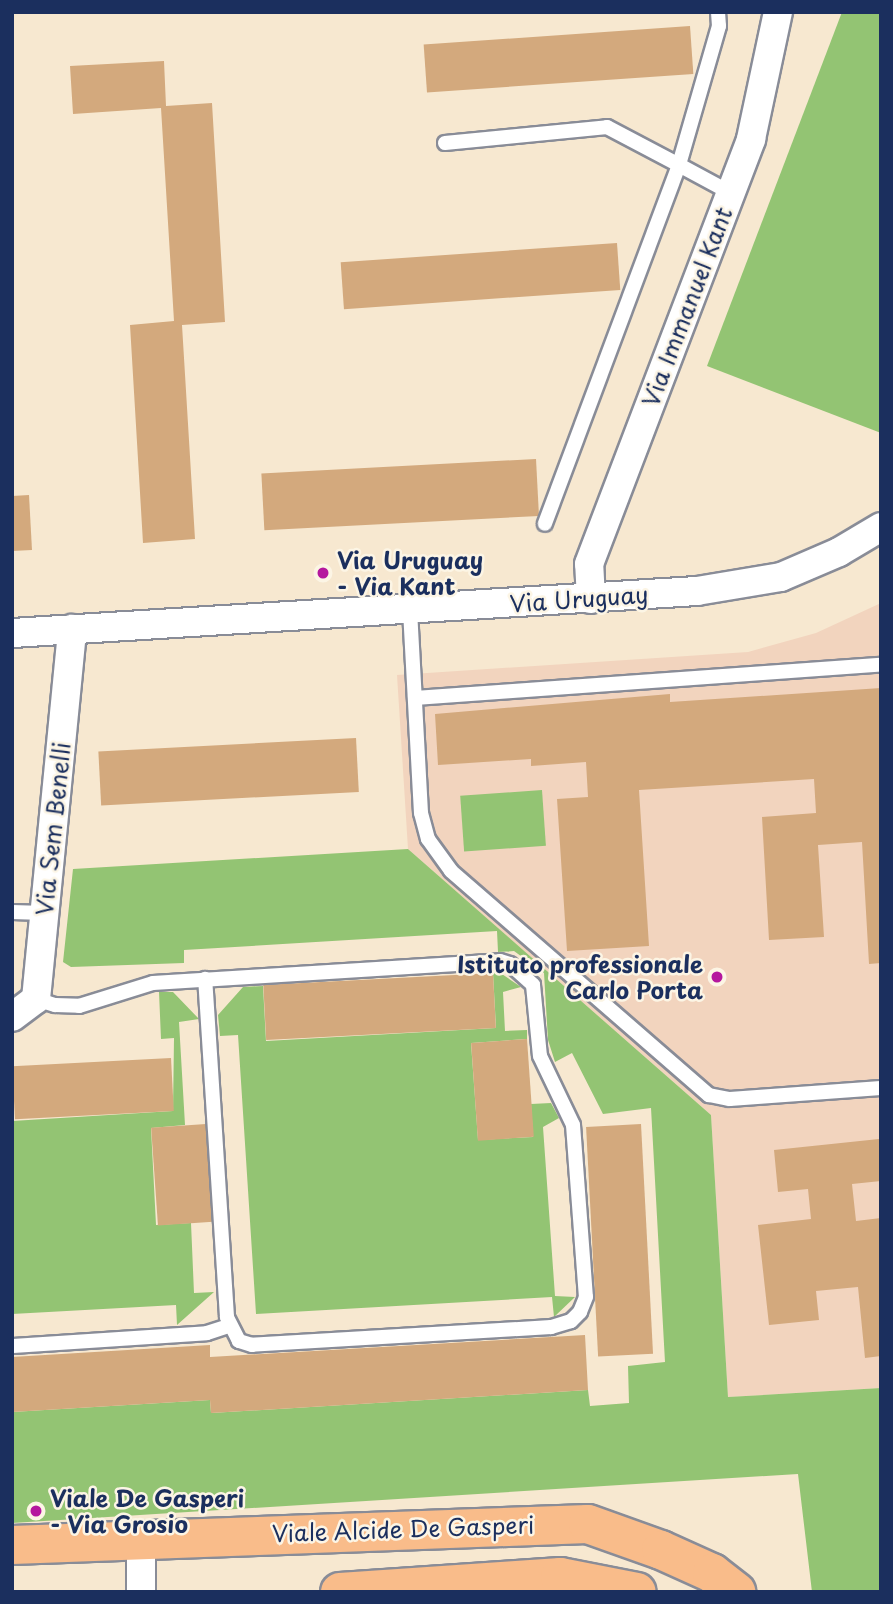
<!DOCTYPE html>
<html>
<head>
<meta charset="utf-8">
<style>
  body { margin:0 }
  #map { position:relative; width:893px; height:1604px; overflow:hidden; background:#f7e8d0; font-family:"Playpen Sans",sans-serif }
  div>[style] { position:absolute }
  .built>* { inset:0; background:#f2d4be }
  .green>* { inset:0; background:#93c473; transform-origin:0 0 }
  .building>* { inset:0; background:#d3a97d; transform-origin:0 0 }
  .roads { filter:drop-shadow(2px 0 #898c97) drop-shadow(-2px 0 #898c97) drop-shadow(0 2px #898c97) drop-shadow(0 -2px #898c97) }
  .lane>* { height:14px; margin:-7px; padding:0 7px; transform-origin:7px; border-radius:7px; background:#fff }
  .street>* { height:28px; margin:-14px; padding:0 14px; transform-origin:14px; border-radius:14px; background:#fff }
  .primary>* { height:38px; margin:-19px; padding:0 19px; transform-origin:19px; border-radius:19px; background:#f9bc8a }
  .dots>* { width:19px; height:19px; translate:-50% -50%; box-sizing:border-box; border:4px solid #fcf5e5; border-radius:50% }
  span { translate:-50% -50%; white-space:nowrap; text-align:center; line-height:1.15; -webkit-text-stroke:5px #fcf5e5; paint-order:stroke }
  .street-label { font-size:23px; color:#1b2f5e }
  .poi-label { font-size:23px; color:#1b2f5e; font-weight:700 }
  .left { translate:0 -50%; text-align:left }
  .right { translate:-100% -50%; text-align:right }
  .frame { position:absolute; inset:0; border:14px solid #1b2f5e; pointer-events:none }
</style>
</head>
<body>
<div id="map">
  <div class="built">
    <i style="clip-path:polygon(881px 603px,881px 1388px,728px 1397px,711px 1115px,408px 849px,397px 675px,748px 652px,816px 633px)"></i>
  </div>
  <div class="green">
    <i style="clip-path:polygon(842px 12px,881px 12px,881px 433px,707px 366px)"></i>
    <i style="left:542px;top:790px;width:56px;height:82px;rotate:86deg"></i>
    <i style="clip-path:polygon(408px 849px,711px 1115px,728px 1397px,881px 1388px,881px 1592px,812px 1592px,798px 1474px,12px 1523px,12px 1412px,210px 1400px,211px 1413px,588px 1390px,590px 1406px,629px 1403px,628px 1366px,665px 1362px,651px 1108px,603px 1114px,572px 1053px,555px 1062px,548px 1040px,544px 973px,514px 951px,498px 952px,497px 931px,184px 950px,184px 963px,71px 967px,63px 962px,73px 869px)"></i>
    <i style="clip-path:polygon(499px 972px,521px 987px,503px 992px,505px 1031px,527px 1030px,527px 1039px,471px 1043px,478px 1140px,533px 1137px,531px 1104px,551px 1103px,559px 1118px,543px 1127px,555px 1296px,575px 1297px,554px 1317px,552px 1297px,256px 1314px,238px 1035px,220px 1036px,218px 1015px,243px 987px,263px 986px,266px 1041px,496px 1028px,493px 973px)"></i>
    <i style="clip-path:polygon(159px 992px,173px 992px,199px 1019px,179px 1022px,185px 1125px,151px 1128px,156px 1225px,191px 1223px,194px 1293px,214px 1292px,177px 1325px,176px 1305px,12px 1314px,12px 1121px,173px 1111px,174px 1038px,161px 1039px)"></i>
  </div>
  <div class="building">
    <i style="left:690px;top:26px;width:48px;height:267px;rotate:86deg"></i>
    <i style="clip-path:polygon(164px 61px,166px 106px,212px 103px,225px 322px,182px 325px,195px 539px,143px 543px,130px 325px,174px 321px,161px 108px,73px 114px,70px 66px)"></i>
    <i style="left:617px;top:243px;width:47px;height:277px;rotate:86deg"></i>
    <i style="left:536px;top:459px;width:57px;height:275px;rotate:87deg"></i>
    <i style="clip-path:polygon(29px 495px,32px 550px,12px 551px,12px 496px)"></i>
    <i style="clip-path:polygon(881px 688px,881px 963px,869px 964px,862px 842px,818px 845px,824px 937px,769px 940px,762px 817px,816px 813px,814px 779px,639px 790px,649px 946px,567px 951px,557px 799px,588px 797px,586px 762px,531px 766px,531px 759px,438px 765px,435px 714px,670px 694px,670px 702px)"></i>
    <i style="left:356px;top:738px;width:54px;height:258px;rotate:87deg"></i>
    <i style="left:493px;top:973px;width:55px;height:230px;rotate:87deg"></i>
    <i style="left:527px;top:1039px;width:98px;height:56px;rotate:86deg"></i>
    <i style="left:171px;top:1058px;width:53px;height:159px;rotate:87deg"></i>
    <i style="left:206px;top:1124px;width:98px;height:55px;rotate:86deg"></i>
    <i style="left:641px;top:1124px;width:230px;height:55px;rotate:87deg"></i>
    <i style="clip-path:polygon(879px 1139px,881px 1181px,852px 1184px,856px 1221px,881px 1218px,881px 1356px,865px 1358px,858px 1287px,816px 1291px,819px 1320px,769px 1325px,758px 1225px,811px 1219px,808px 1189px,778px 1192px,774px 1150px)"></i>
    <i style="clip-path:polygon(585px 1335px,588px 1390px,211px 1413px,210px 1400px,12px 1412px,12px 1357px,210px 1345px,210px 1357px)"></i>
  </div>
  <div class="roads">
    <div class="lane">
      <i style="left:718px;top:12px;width:14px;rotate:86deg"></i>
      <i style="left:719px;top:26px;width:145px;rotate:106.1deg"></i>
      <i style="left:679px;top:165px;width:59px;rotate:28.3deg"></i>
      <i style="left:445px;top:143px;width:163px;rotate:-5.6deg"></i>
      <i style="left:607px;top:127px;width:81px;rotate:27.8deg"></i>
      <i style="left:679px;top:165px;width:383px;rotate:110.5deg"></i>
      <i style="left:410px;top:610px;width:203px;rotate:86.9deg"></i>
      <i style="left:421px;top:813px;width:27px;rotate:75deg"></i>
      <i style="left:428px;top:839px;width:39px;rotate:54deg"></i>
      <i style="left:451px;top:871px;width:342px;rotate:41deg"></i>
      <i style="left:709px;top:1095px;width:21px;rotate:11deg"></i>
      <i style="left:730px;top:1099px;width:151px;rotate:-4.2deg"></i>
      <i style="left:415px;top:698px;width:467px;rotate:-4.1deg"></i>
      <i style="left:12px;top:912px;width:32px;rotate:2deg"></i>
      <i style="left:36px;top:999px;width:20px;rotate:18deg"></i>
      <i style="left:55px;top:1005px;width:24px;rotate:2deg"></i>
      <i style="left:79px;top:1006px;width:77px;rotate:-17.3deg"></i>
      <i style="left:153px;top:983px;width:348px;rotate:-3.6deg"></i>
      <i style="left:500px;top:961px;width:10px;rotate:17deg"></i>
      <i style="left:510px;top:964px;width:31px;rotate:42deg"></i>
      <i style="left:533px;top:985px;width:71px;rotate:84.4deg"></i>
      <i style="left:540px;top:1056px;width:76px;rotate:64.4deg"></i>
      <i style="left:573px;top:1125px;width:172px;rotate:85.7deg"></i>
      <i style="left:586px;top:1297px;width:16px;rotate:112deg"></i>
      <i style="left:580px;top:1312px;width:13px;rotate:135deg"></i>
      <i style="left:571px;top:1321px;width:21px;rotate:163deg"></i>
      <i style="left:551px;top:1327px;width:300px;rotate:176.6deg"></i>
      <i style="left:252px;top:1345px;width:14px;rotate:-163deg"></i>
      <i style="left:239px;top:1341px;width:27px;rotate:-117deg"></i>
      <i style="left:227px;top:1317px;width:339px;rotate:-93.7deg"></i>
      <i style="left:13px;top:1346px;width:194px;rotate:-3.8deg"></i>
      <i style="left:207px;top:1333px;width:23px;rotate:-18deg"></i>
    </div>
    <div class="street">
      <i style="left:591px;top:599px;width:35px;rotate:-93deg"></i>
      <i style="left:589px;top:564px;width:455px;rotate:-69.1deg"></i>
      <i style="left:751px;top:139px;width:130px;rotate:-78deg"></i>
      <i style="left:12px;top:633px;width:686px;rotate:-3.51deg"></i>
      <i style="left:697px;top:591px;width:85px;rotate:-9.5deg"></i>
      <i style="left:781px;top:577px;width:63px;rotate:-23.3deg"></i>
      <i style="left:839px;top:552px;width:49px;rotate:-30.8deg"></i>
      <i style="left:12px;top:1017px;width:30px;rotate:-37deg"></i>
      <i style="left:36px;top:999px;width:372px;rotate:-84.4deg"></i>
      <i style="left:141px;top:1538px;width:54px;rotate:90deg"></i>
    </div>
    <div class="primary">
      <i style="left:12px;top:1545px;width:576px;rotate:-2.09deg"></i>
      <i style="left:588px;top:1524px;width:77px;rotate:19.6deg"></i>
      <i style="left:661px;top:1550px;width:56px;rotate:24.3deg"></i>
      <i style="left:712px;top:1573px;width:31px;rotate:38deg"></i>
      <i style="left:340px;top:1592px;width:221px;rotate:-3.9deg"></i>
      <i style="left:560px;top:1577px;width:78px;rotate:11deg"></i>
    </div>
  </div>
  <div class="dots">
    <i style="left:323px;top:573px;background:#b5179e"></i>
    <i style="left:717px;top:977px;background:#b5179e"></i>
    <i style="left:36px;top:1511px;background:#b5179e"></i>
  </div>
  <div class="street-label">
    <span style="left:687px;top:307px;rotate:-69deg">Via Immanuel Kant</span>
    <span style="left:579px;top:599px;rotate:-4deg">Via Uruguay</span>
    <span style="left:53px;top:829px;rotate:-84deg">Via Sem Benelli</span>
    <span style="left:403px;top:1529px;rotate:-2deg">Viale Alcide De Gasperi</span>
  </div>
  <div class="poi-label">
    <span class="left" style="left:337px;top:573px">Via Uruguay<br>- Via Kant</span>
    <span class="right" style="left:703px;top:977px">Istituto professionale<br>Carlo Porta</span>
    <span class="left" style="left:50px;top:1511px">Viale De Gasperi<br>- Via Grosio</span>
  </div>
  <div class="frame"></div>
</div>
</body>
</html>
